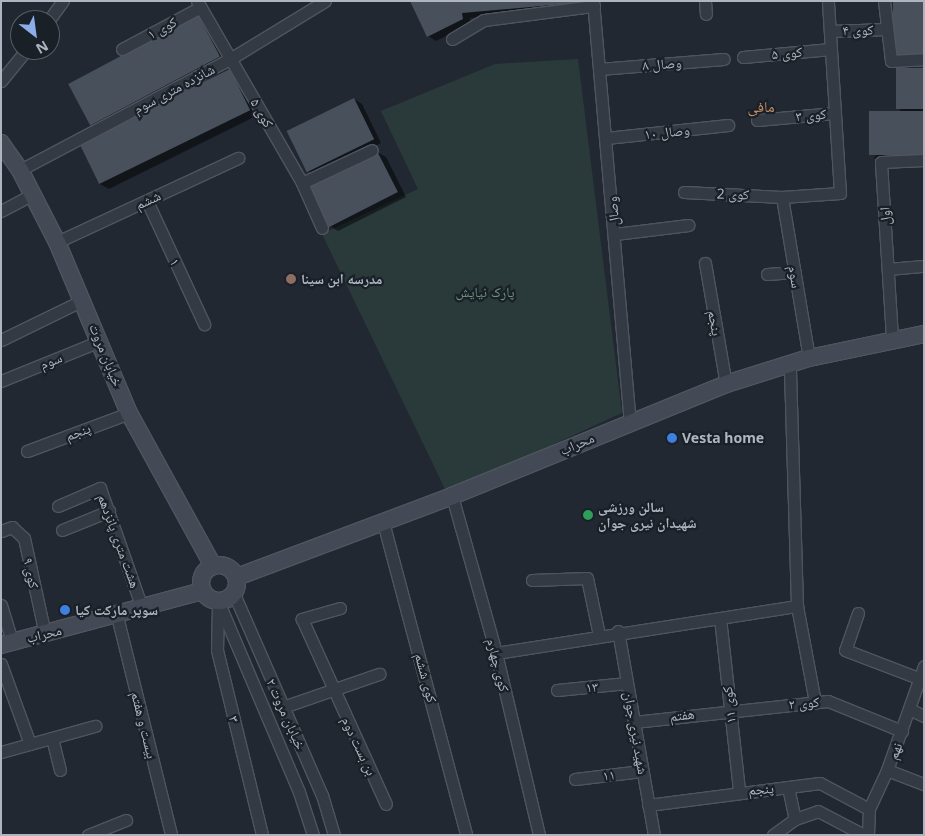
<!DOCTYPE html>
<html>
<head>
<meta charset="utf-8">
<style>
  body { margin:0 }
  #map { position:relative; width:925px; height:836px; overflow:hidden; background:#212832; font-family:"Noto Sans","Noto Naskh Arabic",sans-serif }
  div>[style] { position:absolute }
  .green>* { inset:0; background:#2a3a3a }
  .shadow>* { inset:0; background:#0007 }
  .building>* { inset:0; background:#48505c; transform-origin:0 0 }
  .roads { filter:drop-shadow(1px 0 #4f555e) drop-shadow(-1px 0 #4f555e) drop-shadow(0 1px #4f555e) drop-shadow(0 -1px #4f555e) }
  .street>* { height:11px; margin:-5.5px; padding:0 5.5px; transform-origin:5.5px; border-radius:5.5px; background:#343a43 }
  .secondary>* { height:16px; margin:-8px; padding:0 8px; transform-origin:8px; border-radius:8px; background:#434a56 }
  .secondary>.ring { margin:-8px; padding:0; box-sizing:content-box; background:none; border:16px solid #434a56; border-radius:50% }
  .dots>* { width:14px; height:14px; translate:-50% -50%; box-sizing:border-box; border:2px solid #1a2028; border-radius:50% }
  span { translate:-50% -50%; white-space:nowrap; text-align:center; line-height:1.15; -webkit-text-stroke:4.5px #1a2028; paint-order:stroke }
  .street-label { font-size:14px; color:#afb5c0 }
  .poi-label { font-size:14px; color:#afb5c0; font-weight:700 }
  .left { translate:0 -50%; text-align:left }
  .park-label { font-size:14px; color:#719379 }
  .neighbourhood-label { font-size:15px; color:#c39067 }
  .frame { position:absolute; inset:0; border:2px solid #afb5c0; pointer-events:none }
  .north { position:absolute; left:10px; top:10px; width:50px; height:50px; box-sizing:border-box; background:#1a2028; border:1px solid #565c65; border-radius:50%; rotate:150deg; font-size:14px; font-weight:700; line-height:20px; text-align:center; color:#afb5c0 }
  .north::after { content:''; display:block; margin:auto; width:18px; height:22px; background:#8caee8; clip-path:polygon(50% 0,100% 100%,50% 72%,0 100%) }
</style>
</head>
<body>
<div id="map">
  <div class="green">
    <i style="clip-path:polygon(578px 59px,622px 413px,447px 493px,322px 234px,418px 189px,381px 111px,495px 64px)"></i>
  </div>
  <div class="shadow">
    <i style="clip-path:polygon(412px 1px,585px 1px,585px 7px,470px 18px,471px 24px,436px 41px,428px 36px)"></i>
    <i style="clip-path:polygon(198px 16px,207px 21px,227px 61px,98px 127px,89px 122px)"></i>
    <i style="clip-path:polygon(924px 69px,924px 160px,882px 163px,874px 158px,904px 113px,899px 109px)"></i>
    <i style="clip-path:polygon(230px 70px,239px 75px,258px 115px,109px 189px,100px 184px,81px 144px)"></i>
    <i style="clip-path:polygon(354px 99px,362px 104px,381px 143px,317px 176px,308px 171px,289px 131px)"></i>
    <i style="clip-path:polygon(377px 152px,386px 157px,406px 197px,338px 231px,330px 226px)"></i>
  </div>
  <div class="building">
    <i style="clip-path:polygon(410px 1px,575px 1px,575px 3px,462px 13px,463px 19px,427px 37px)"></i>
    <i style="left:893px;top:1px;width:31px;height:56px"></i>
    <i style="left:198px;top:15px;width:47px;height:147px;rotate:62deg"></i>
    <i style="left:924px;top:68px;width:41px;height:28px;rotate:90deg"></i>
    <i style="left:230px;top:69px;width:46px;height:168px;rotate:64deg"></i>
    <i style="left:354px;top:98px;width:46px;height:75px;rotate:64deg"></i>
    <i style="left:924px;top:111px;width:44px;height:55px;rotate:90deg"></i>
    <i style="left:377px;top:151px;width:46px;height:77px;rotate:63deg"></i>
  </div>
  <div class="roads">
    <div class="street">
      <i style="left:197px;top:1px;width:210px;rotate:60deg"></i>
      <i style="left:302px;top:183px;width:49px;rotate:66deg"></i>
      <i style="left:593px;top:1px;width:423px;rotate:85deg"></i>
      <i style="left:705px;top:1px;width:13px;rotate:86deg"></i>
      <i style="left:884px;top:1px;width:60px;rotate:83.3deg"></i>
      <i style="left:891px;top:61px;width:33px;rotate:-3deg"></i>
      <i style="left:49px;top:20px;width:24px;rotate:-54deg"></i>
      <i style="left:830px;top:31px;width:57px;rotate:-2deg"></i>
      <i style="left:452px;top:39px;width:37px;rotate:-31deg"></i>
      <i style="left:484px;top:20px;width:111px;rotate:-7.3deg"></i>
      <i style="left:122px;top:49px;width:89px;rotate:-28deg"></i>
      <i style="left:743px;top:57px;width:88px;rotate:-5.2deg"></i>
      <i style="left:599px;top:69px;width:125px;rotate:-4.6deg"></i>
      <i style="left:1px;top:81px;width:40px;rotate:-51deg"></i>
      <i style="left:757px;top:120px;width:78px;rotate:-5.1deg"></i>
      <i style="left:606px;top:138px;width:123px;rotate:-6.1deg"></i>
      <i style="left:20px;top:170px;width:238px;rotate:-27.9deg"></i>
      <i style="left:230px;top:59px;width:111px;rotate:-31.4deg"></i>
      <i style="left:302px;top:183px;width:77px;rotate:-25.2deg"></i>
      <i style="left:684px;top:192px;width:98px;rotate:2.9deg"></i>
      <i style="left:782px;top:197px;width:58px;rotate:-3.9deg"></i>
      <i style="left:840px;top:193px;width:192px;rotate:-93.6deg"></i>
      <i style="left:782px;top:197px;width:163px;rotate:80.5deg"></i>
      <i style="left:147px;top:201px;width:136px;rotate:65.1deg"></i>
      <i style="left:1px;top:211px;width:36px;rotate:-28deg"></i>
      <i style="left:615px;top:234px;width:74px;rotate:-7deg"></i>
      <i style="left:57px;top:242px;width:200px;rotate:-24.9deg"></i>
      <i style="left:705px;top:263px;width:123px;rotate:80.2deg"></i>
      <i style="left:888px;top:269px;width:36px;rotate:-5deg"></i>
      <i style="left:767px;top:274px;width:28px;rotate:-4deg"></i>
      <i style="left:892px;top:338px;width:176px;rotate:-93.6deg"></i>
      <i style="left:881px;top:162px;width:43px;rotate:-2.7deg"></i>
      <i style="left:1px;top:340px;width:91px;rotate:-26deg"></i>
      <i style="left:1px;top:381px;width:107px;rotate:-22deg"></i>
      <i style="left:27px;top:451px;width:109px;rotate:-20.4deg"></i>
      <i style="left:452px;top:496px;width:163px;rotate:74.3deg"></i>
      <i style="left:496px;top:653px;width:187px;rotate:76.7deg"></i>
      <i style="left:58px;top:506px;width:46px;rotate:-23.2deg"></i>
      <i style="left:100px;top:488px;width:127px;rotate:70.7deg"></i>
      <i style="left:383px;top:522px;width:324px;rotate:75.1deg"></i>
      <i style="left:62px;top:530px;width:51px;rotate:-22deg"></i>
      <i style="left:1px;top:531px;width:12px;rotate:-20deg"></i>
      <i style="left:12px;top:527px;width:16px;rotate:43deg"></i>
      <i style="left:24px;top:538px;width:98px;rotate:77.7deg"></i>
      <i style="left:532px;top:580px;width:55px;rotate:-2.1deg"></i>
      <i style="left:587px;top:578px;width:58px;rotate:78.1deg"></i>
      <i style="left:234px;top:594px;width:219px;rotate:66.4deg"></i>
      <i style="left:322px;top:795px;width:42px;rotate:73.3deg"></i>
      <i style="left:218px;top:601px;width:207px;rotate:67deg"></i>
      <i style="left:299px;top:792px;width:45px;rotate:72deg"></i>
      <i style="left:218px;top:604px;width:46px;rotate:91.2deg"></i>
      <i style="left:217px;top:650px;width:190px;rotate:76.3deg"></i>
      <i style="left:1px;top:605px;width:39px;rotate:73deg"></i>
      <i style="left:797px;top:606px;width:98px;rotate:79.4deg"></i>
      <i style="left:340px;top:608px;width:40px;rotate:164deg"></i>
      <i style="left:302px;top:619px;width:203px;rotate:65.6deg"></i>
      <i style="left:858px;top:613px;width:39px;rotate:109deg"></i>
      <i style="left:845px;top:650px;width:78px;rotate:21deg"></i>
      <i style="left:117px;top:616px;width:226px;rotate:76.1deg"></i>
      <i style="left:720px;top:618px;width:174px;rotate:83.7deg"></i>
      <i style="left:618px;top:631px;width:207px;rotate:80deg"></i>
      <i style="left:496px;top:653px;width:305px;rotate:-8.9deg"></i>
      <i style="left:797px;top:606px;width:242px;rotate:-91.7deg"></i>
      <i style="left:1px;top:664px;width:85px;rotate:70.1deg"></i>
      <i style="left:557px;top:690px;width:70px;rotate:-5.7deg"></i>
      <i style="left:283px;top:707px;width:102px;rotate:-19deg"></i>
      <i style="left:909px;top:709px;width:17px;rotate:25deg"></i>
      <i style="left:634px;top:722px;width:195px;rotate:-6.2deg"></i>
      <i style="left:828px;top:701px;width:80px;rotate:22.1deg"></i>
      <i style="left:52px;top:738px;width:33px;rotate:76deg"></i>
      <i style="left:1px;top:752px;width:98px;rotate:-15.5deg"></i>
      <i style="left:887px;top:770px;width:40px;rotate:21deg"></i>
      <i style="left:575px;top:779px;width:67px;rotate:-6.8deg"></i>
      <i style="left:788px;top:787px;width:33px;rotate:78deg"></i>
      <i style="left:648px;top:805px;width:173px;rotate:-7.3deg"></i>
      <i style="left:820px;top:783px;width:55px;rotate:28deg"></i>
      <i style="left:88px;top:835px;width:41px;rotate:-21.5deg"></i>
      <i style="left:773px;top:835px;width:27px;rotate:-36deg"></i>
      <i style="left:795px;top:819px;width:24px;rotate:-19deg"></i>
      <i style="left:818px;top:811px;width:52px;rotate:27.6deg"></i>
      <i style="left:868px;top:835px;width:26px;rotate:-88deg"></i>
      <i style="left:869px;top:809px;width:43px;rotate:-65.2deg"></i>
      <i style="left:887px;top:770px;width:110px;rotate:-70.4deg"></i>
    </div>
    <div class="secondary">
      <i style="left:1px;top:143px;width:33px;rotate:55deg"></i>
      <i style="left:20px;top:170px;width:81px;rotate:62.8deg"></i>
      <i style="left:57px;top:242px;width:186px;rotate:67.2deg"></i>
      <i style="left:129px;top:413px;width:175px;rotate:61.2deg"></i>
      <i class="ring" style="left:201px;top:565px;width:20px;height:20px"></i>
      <i style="left:237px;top:577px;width:230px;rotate:-20.6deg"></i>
      <i style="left:452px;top:496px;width:296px;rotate:-22.2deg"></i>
      <i style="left:726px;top:384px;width:87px;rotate:-17.4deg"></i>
      <i style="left:809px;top:358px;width:117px;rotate:-11.8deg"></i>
      <i style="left:1px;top:645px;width:209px;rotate:-15deg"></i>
    </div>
  </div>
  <div class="dots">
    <i style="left:291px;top:279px;background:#8d6e63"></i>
    <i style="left:672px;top:438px;background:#3f7fe0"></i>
    <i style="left:588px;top:515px;background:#2e9e5b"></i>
    <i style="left:65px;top:610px;background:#3f7fe0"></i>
  </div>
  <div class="street-label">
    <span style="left:162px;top:28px;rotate:-28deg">کوی ۱</span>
    <span style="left:858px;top:30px;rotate:-1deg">کوی ۴</span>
    <span style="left:787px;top:53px;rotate:-5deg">کوی ۵</span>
    <span style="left:662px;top:64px;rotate:-4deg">وصال ۸</span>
    <span style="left:174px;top:89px;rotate:-28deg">شانزده متری سوم</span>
    <span style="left:262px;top:113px;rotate:60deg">کوی ۵</span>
    <span style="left:811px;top:115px;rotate:-5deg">کوی ۳</span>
    <span style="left:667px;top:132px;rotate:-6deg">وصال ۱۰</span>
    <span style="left:733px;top:194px;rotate:2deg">کوی 2</span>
    <span style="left:148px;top:200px;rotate:-25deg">ششم</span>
    <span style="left:613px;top:211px;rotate:-95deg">وصال</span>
    <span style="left:885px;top:216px;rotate:-94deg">اول</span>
    <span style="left:175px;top:262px;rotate:65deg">۱</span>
    <span style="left:795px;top:277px;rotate:81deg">سوم</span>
    <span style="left:715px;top:323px;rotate:80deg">پنجم</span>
    <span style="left:106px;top:355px;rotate:68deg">خیابان مروت</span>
    <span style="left:51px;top:361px;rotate:-22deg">سوم</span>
    <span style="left:78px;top:432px;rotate:-21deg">پنجم</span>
    <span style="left:577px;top:444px;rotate:-23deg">محراب</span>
    <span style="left:119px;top:541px;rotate:70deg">هشت متری پانزدهم</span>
    <span style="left:31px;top:573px;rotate:78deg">کوی ۹</span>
    <span style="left:44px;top:634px;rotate:-14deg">محراب</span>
    <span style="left:498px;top:665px;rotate:76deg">کوی چهارم</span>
    <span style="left:426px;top:678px;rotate:75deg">کوی ششم</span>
    <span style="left:592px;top:687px;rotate:-6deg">۱۳</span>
    <span style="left:804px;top:703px;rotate:-5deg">کوی ۲</span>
    <span style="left:729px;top:705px;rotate:-96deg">کوی ۱۱</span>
    <span style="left:286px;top:714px;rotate:66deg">خیابان مروت ۲</span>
    <span style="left:682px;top:715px;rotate:-7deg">هفتم</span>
    <span style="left:234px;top:719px;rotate:76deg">۳</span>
    <span style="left:144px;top:725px;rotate:76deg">بیست و هفتم</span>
    <span style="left:636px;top:733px;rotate:80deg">شهید نیری جوان</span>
    <span style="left:359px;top:746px;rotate:65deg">بن بست دوم</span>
    <span style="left:895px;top:751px;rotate:-69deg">نهم</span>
    <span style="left:609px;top:775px;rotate:-7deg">۱۱</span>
    <span style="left:761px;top:789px;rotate:-5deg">پنجم</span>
  </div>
  <div class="poi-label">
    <span class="left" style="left:301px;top:279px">مدرسه ابن سینا</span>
    <span class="left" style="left:682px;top:438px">Vesta home</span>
    <span class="left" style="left:598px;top:515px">سالن ورزشی<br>شهیدان نیری جوان</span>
    <span class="left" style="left:75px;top:610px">سوپر مارکت کیا</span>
  </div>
  <div class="park-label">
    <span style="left:485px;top:292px">پارک نیایش</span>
  </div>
  <div class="neighbourhood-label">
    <span style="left:761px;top:107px">مافی</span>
  </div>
  <div class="frame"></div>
  <div class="north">N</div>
</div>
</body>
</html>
